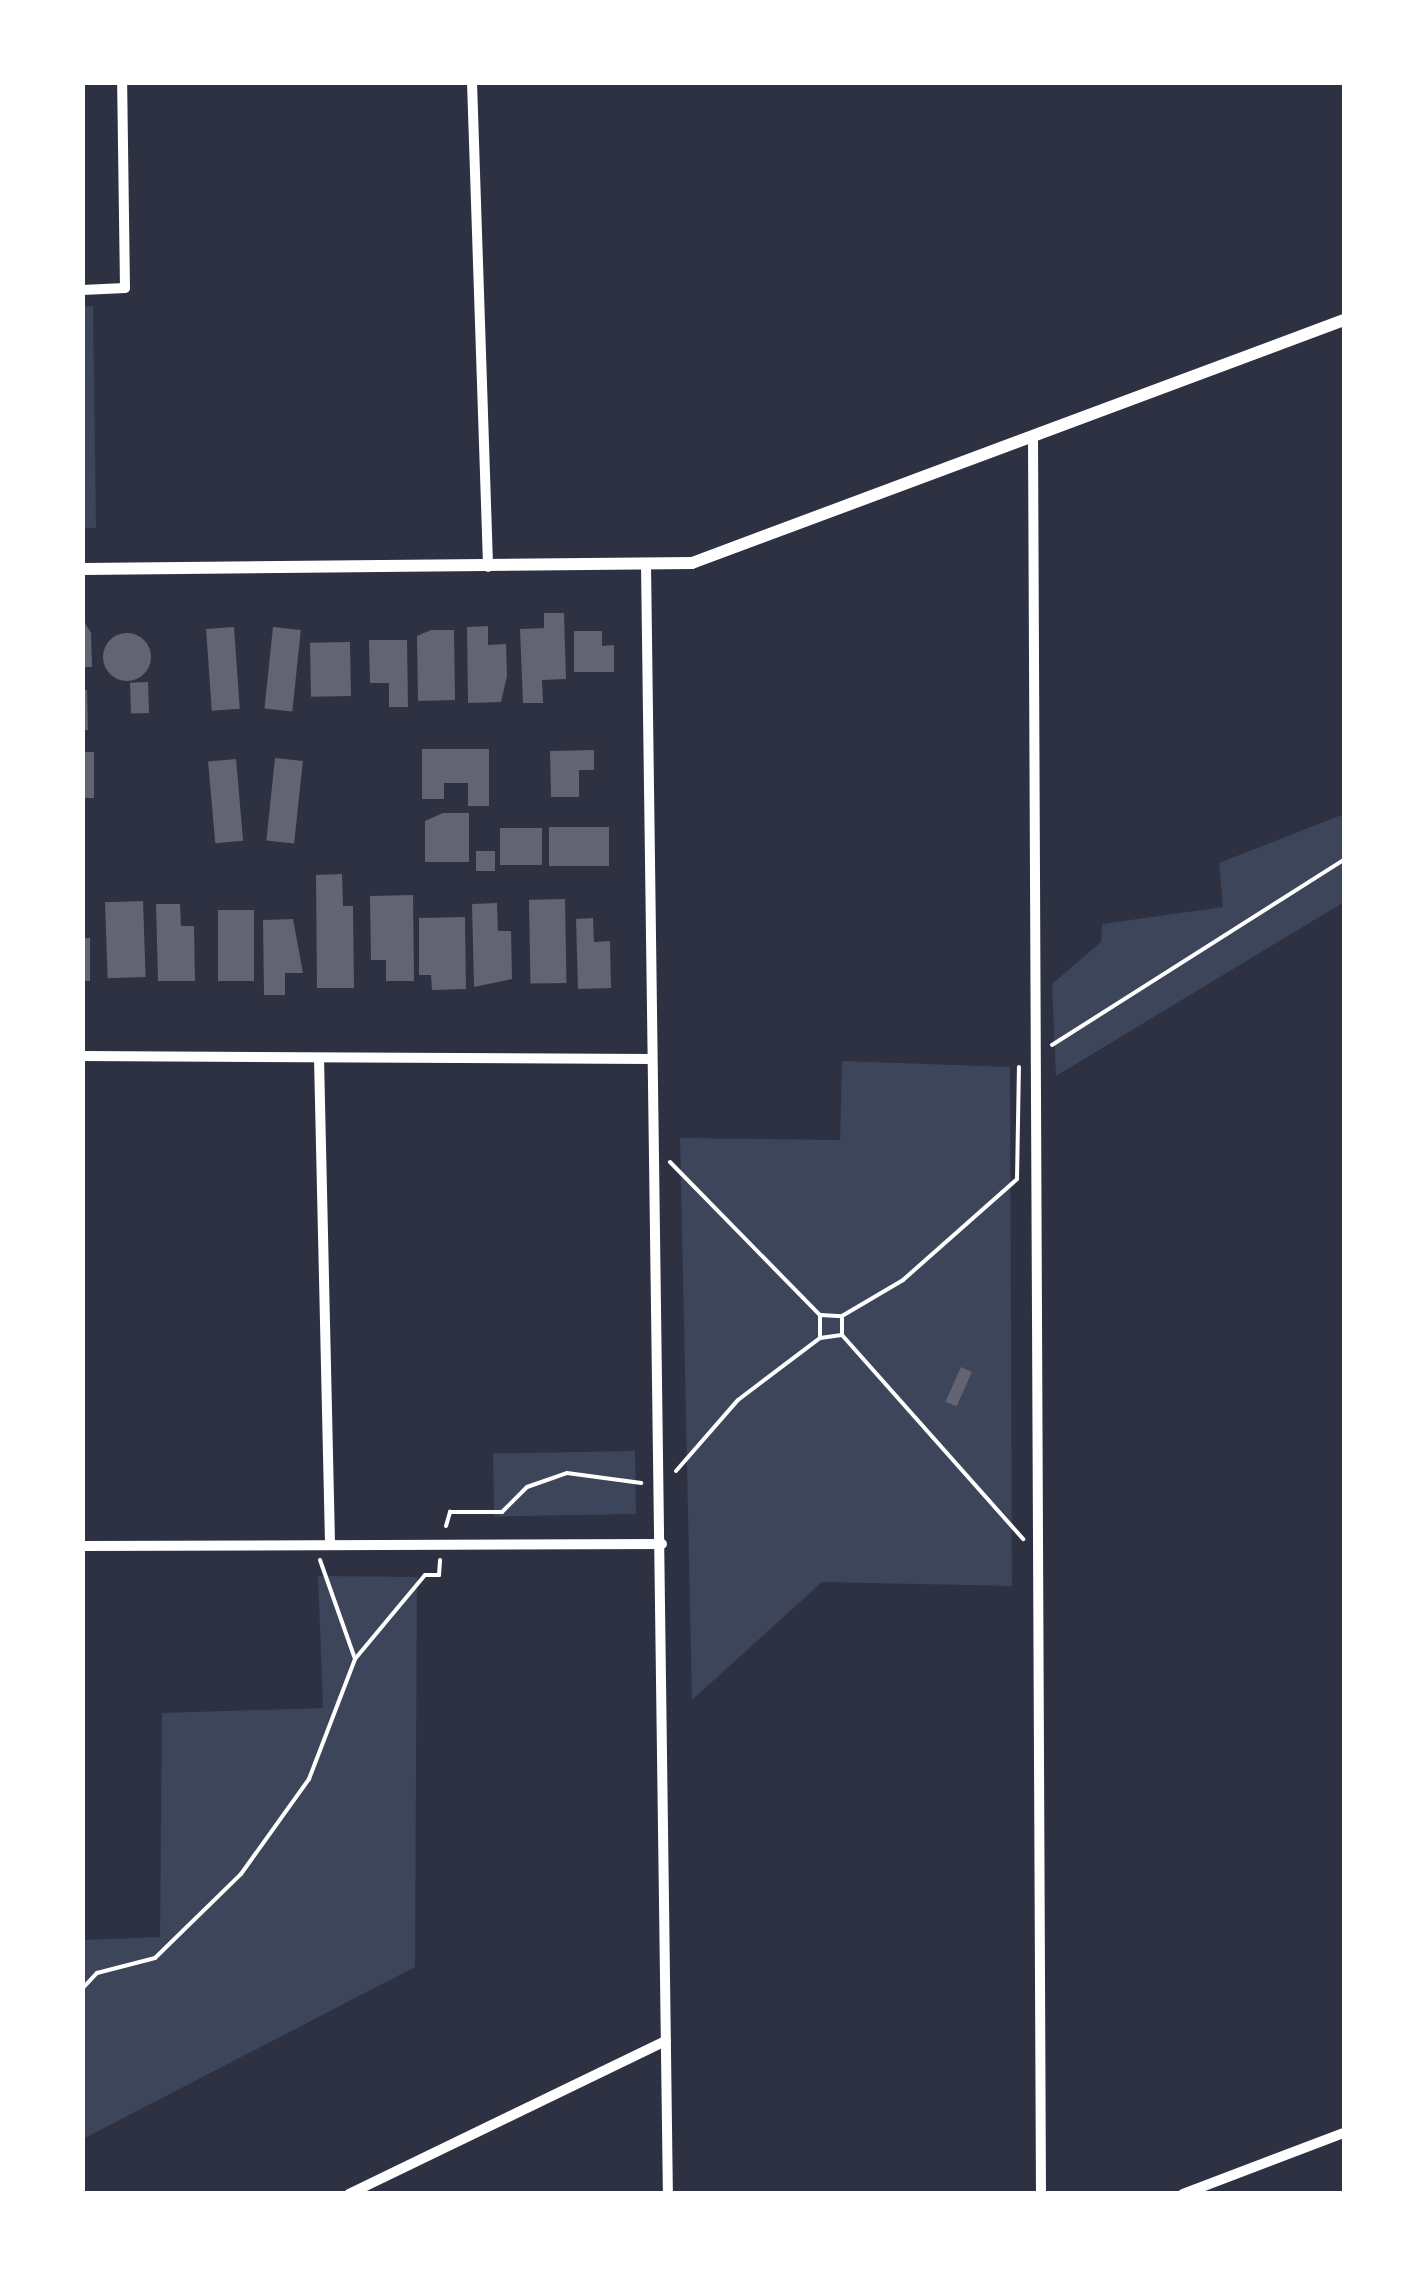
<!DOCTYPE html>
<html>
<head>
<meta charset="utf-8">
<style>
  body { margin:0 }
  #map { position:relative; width:1427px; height:2276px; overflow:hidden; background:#2d3142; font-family:Roboto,sans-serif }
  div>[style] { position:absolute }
  .green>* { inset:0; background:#3c4559; transform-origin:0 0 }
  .building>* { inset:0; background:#626471; transform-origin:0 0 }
  .round { border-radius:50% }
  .path>* { height:4px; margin:-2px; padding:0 2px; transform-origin:2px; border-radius:2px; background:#fff }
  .minor>* { height:10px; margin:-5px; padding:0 5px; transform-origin:5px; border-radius:5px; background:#fff }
  .tertiary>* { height:12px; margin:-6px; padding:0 6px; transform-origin:6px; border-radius:6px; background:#fff }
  span { translate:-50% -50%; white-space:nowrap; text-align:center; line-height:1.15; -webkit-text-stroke:9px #fff; paint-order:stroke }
  .frame { position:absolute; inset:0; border:85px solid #fff; pointer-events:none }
</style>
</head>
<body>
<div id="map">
  <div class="green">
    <i style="clip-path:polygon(82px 306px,93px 306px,96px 528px,83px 528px)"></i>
    <i style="clip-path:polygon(1344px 814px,1344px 902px,1056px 1076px,1052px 984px,1101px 942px,1102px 924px,1223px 907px,1219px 863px)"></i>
    <i style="clip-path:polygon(842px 1061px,1010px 1067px,1012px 1586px,822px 1582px,692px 1700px,680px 1138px,840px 1140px)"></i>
    <i style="left:635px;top:1451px;width:63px;height:142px;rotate:89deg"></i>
    <i style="clip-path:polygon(318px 1576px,417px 1577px,415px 1967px,83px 2139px,83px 1940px,160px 1937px,162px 1713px,323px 1708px)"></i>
  </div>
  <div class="building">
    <i style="clip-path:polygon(544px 613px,564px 613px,566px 679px,542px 680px,543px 703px,523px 703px,520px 629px,544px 628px)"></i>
    <i style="clip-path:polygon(82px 618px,91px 633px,92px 667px,82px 667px)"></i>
    <i style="clip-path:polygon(488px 626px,488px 645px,506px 644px,507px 676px,501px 702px,468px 703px,467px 627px)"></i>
    <i style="left:234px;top:627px;width:82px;height:28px;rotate:86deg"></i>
    <i style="left:273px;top:627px;width:28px;height:82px;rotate:6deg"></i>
    <i style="clip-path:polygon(431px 630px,454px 630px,455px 700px,418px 701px,417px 636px)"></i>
    <i style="clip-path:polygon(574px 631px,602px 631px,602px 646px,614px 645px,614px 672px,574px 672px)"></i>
    <i class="round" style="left:103px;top:633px;width:48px;height:48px"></i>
    <i style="clip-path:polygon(369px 640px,407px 640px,408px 707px,389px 707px,389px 683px,370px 683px)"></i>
    <i style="left:350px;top:642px;width:54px;height:40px;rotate:89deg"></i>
    <i style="left:148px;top:682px;width:31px;height:18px;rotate:88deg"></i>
    <i style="clip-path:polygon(82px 690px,87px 690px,88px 730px,82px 730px)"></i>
    <i style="clip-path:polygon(422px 749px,489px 749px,489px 806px,468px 806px,468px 783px,444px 783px,444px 799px,422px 799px)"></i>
    <i style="clip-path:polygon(594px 750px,594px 770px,579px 770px,579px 797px,551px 797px,550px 751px)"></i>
    <i style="left:82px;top:752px;width:12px;height:46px"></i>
    <i style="left:275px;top:758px;width:28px;height:83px;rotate:6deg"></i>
    <i style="left:236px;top:759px;width:82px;height:28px;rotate:85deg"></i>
    <i style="clip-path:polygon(443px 813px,469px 813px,469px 862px,425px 862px,425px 821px)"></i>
    <i style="left:609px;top:827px;width:39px;height:60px;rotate:90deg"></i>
    <i style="left:500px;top:828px;width:42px;height:37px"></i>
    <i style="left:476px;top:851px;width:19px;height:20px"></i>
    <i style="clip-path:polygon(342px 874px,343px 906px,353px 906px,354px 988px,317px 988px,316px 875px)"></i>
    <i style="clip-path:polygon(413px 895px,414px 981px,386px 981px,386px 960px,371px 960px,370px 896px)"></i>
    <i style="left:565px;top:899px;width:84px;height:36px;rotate:89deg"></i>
    <i style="left:143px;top:901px;width:76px;height:38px;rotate:88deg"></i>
    <i style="clip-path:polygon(497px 903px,498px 931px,511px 931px,512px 979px,474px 987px,472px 904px)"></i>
    <i style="clip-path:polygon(156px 904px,180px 904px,181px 926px,194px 926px,195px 981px,158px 981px)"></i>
    <i style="left:218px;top:910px;width:36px;height:71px"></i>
    <i style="clip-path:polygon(465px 917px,466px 989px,432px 990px,431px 975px,419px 975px,419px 918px)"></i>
    <i style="clip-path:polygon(593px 918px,594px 942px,610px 941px,611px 988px,578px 989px,576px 919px)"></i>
    <i style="clip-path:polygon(293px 919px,303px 973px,285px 973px,285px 995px,264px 995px,263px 920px)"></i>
    <i style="left:82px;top:938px;width:8px;height:43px"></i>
    <i style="left:961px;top:1367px;width:12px;height:38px;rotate:24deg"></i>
  </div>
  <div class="path">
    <i style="left:1052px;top:1045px;width:346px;rotate:-32.4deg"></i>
    <i style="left:670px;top:1162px;width:214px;rotate:45.6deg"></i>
    <i style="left:842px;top:1335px;width:273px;rotate:48.4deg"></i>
    <i style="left:820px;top:1338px;width:22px;rotate:-8deg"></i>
    <i style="left:842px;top:1335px;width:17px;rotate:-90deg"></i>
    <i style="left:676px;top:1471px;width:94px;rotate:-48.9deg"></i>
    <i style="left:738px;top:1400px;width:103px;rotate:-37.1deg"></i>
    <i style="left:820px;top:1338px;width:23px;rotate:-90deg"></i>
    <i style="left:820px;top:1315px;width:22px;rotate:3deg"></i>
    <i style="left:842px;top:1316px;width:71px;rotate:-30.5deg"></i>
    <i style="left:903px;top:1280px;width:152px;rotate:-41.5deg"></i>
    <i style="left:1017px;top:1179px;width:112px;rotate:-89deg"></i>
    <i style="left:446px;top:1526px;width:15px;rotate:-74deg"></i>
    <i style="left:450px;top:1512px;width:52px"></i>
    <i style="left:502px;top:1512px;width:35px;rotate:-45deg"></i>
    <i style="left:527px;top:1487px;width:42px;rotate:-19.3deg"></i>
    <i style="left:567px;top:1473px;width:75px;rotate:7.7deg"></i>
    <i style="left:320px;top:1560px;width:105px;rotate:70.5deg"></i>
    <i style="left:82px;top:1989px;width:22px;rotate:-47deg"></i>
    <i style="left:97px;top:1973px;width:60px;rotate:-14.5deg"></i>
    <i style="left:155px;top:1958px;width:120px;rotate:-44.3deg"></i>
    <i style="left:241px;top:1874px;width:117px;rotate:-54.4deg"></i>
    <i style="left:309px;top:1779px;width:129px;rotate:-69deg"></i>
    <i style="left:355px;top:1659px;width:109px;rotate:-50.2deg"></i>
    <i style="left:425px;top:1575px;width:14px"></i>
    <i style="left:439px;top:1575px;width:15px;rotate:-86deg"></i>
  </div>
  <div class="minor">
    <i style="left:472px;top:82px;width:485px;rotate:88.1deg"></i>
    <i style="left:82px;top:290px;width:43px;rotate:-2.7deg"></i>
    <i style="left:125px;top:288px;width:206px;rotate:-90.8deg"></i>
    <i style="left:1033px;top:436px;width:1758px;rotate:89.74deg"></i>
    <i style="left:646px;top:564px;width:1630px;rotate:89.23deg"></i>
    <i style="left:82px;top:1056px;width:570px;rotate:0.3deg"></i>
    <i style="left:319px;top:1058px;width:486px;rotate:88.7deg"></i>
    <i style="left:82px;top:1546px;width:580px;rotate:-0.2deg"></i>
    <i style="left:349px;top:2194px;width:352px;rotate:-25.8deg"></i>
    <i style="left:1183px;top:2194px;width:172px;rotate:-20.8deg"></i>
  </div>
  <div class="tertiary">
    <i style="left:82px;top:569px;width:610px;rotate:-0.56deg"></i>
    <i style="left:692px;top:563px;width:696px;rotate:-20.44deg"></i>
  </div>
  <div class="frame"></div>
</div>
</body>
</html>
